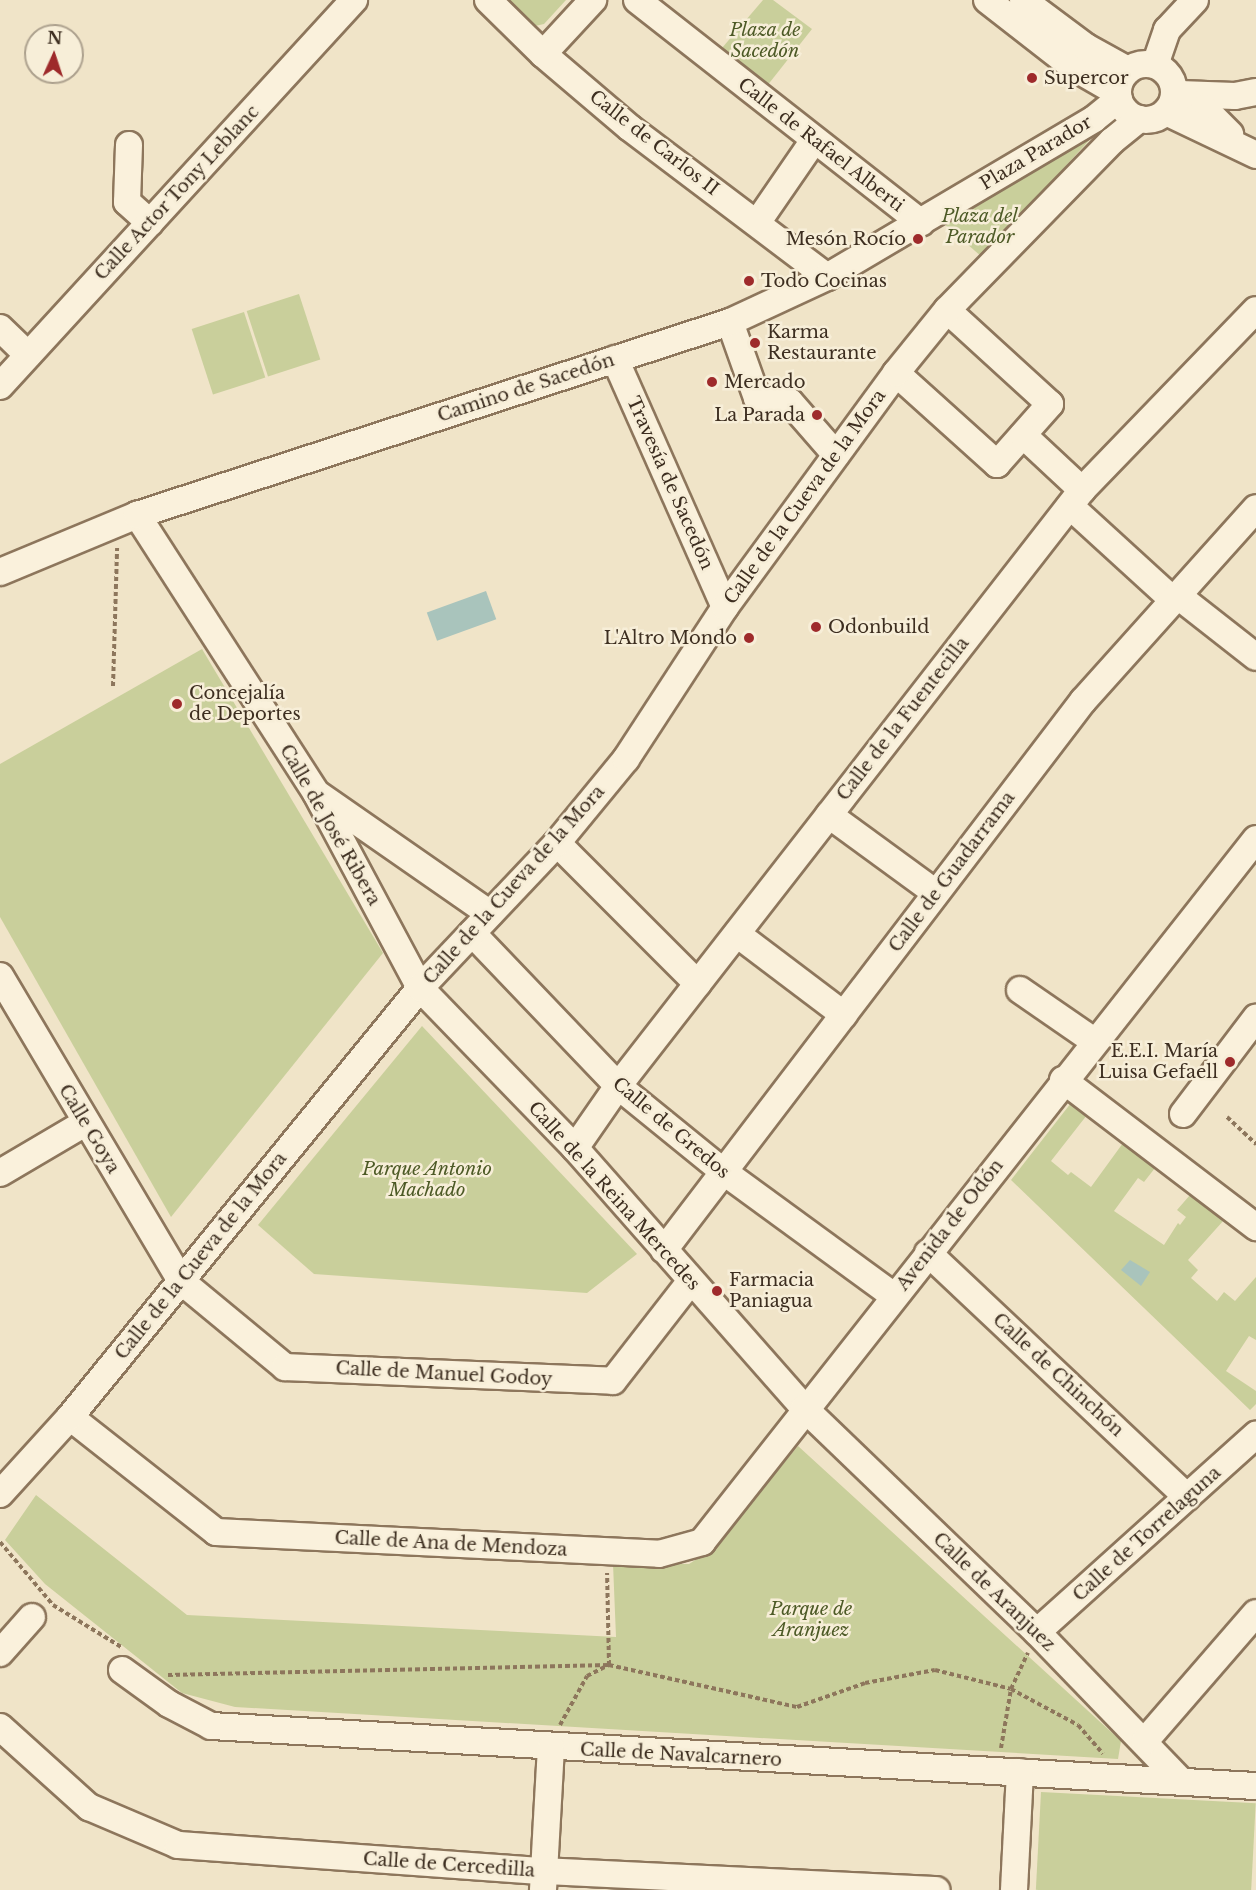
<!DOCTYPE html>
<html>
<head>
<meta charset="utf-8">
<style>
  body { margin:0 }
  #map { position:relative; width:1256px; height:1890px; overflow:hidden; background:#f0e4c8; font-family:"Libre Baskerville",serif }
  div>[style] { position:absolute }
  .green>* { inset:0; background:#c9cf9b; transform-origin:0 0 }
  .water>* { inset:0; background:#a9c4bc; transform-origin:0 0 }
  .path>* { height:4px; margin-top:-2px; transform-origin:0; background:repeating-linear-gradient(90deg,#8d765c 0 4.5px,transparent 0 7.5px) }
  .roads { filter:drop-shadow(2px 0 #8d765c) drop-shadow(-2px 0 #8d765c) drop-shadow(0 2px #8d765c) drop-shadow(0 -2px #8d765c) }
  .minor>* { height:26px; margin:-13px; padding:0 13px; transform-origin:13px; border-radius:13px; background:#faf1dc }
  .minor>.ring { margin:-13px; padding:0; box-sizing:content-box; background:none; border:26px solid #faf1dc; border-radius:50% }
  .dots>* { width:16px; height:16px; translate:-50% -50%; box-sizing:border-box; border:3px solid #f7eed8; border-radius:50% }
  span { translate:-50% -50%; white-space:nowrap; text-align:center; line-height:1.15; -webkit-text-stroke:5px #f7eed8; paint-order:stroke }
  .park-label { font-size:18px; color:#4d5a26; font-style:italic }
  .poi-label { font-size:18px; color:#3d2e20 }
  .left { translate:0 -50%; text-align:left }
  .right { translate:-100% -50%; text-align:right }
  .street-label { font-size:18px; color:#3d2e20 }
  .north { position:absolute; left:24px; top:24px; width:60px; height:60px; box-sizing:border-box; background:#f7eed8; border:2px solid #ada18e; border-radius:50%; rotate:3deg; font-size:16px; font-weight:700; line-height:24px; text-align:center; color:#3d2e20 }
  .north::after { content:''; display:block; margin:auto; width:21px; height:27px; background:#9e2a2b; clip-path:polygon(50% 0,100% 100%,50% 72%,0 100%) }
</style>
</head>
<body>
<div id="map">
  <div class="green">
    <i style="clip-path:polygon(506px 0,566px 0,544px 24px,535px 26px)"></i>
    <i style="clip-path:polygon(763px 0,773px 0,812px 29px,763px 91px,716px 55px)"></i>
    <i style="clip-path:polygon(1095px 134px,982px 257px,944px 224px)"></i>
    <i style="left:299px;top:294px;width:69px;height:55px;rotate:72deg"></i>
    <i style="left:244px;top:312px;width:69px;height:55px;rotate:72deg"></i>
    <i style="clip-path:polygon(202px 649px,383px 953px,171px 1217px,0 917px,0 764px)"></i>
    <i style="clip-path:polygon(422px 1026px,637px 1254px,587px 1293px,314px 1274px,258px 1225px)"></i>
    <i style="clip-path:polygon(1071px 1103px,1087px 1115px,1051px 1161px,1068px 1175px,1071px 1172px,1091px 1187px,1123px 1143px,1155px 1168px,1144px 1182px,1138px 1178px,1114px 1211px,1164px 1245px,1178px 1223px,1180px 1225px,1186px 1217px,1177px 1210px,1190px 1195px,1224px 1220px,1188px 1260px,1198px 1270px,1191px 1278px,1217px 1301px,1224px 1292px,1235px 1301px,1256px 1277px,1256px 1340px,1249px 1336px,1226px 1371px,1256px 1391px,1256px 1404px,1250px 1410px,1011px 1180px)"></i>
    <i style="clip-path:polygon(798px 1446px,1121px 1741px,1118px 1759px,235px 1707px,182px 1693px,45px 1584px,5px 1540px,36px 1495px,187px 1615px,616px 1637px,613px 1564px,689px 1564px,711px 1550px)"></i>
    <i style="left:1041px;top:1792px;width:215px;height:98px;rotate:3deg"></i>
  </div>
  <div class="water">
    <i style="left:486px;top:591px;width:30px;height:63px;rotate:70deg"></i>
    <i style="clip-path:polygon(1130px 1260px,1150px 1272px,1141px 1286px,1121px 1270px)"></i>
  </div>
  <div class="path">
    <i style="left:113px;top:686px;width:138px;rotate:-88.3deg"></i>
    <i style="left:1227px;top:1117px;width:40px;rotate:43deg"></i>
    <i style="left:0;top:1542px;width:82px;rotate:49.9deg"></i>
    <i style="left:53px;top:1605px;width:82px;rotate:31.6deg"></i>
    <i style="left:168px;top:1675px;width:441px;rotate:-1.3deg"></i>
    <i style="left:609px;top:1665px;width:193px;rotate:12.6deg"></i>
    <i style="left:797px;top:1707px;width:72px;rotate:-19.4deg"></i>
    <i style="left:865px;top:1683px;width:71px;rotate:-10.5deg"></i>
    <i style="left:935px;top:1670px;width:78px;rotate:14deg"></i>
    <i style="left:1011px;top:1689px;width:76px;rotate:28.2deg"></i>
    <i style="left:1078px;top:1725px;width:38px;rotate:49deg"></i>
    <i style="left:560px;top:1725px;width:56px;rotate:-61.1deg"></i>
    <i style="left:587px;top:1676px;width:25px;rotate:-27deg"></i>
    <i style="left:609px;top:1665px;width:92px;rotate:-91.2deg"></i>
    <i style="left:1001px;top:1748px;width:60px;rotate:-80.4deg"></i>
    <i style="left:1011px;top:1689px;width:40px;rotate:-65deg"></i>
  </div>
  <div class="roads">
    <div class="minor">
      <i style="left:488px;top:0;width:77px;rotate:44.5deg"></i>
      <i style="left:543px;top:54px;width:114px;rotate:40.4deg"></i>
      <i style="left:630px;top:128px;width:247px;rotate:37.1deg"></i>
      <i style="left:637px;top:0;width:361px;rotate:38.1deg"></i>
      <i style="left:987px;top:0;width:109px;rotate:37.9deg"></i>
      <i style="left:1073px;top:67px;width:52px;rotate:30deg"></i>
      <i style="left:1023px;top:0;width:79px;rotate:36.7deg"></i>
      <i style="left:1086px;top:47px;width:48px;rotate:28.7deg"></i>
      <i style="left:543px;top:54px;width:74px;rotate:-47.2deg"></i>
      <i class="ring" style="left:1118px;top:64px;width:30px;height:30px"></i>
      <i style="left:1155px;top:65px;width:37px;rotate:-71deg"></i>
      <i style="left:1167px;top:30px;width:41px;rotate:-47deg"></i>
      <i style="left:1180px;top:94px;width:55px;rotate:2.1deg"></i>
      <i style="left:1235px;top:96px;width:21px;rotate:-11deg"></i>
      <i style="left:1174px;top:96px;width:32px;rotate:22deg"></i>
      <i style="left:1204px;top:108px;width:37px;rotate:45deg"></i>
      <i style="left:1166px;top:112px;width:100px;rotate:25.5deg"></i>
      <i style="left:129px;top:145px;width:57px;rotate:92deg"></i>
      <i style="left:127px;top:202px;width:31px;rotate:42deg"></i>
      <i style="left:757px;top:223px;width:101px;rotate:-55.5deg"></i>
      <i style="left:730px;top:322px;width:81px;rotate:70.4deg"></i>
      <i style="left:757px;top:398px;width:33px;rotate:7deg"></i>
      <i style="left:790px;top:402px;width:70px;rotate:49deg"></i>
      <i style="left:0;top:328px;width:39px;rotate:44deg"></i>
      <i style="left:615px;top:359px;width:271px;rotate:66.1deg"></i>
      <i style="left:896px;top:373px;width:136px;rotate:42deg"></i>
      <i style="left:997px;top:464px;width:80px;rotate:-48.5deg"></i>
      <i style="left:1050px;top:404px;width:139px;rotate:-137.6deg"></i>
      <i style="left:0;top:386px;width:524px;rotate:-47.48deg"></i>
      <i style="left:1023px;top:435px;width:81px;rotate:43deg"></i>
      <i style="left:1070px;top:506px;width:139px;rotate:42.4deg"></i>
      <i style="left:137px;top:515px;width:331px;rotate:57.2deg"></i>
      <i style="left:316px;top:793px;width:221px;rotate:61.9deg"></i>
      <i style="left:420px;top:988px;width:223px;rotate:45.9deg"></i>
      <i style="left:575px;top:1148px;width:346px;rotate:48.6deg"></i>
      <i style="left:804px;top:1408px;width:323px;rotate:43.9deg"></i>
      <i style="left:1037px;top:1632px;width:206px;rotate:46deg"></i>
      <i style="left:0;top:572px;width:148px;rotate:-22.6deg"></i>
      <i style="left:137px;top:515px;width:624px;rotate:-18.03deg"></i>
      <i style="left:730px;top:322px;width:107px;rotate:-24.9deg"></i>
      <i style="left:827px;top:277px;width:310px;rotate:-30.6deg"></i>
      <i style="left:1094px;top:119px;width:32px;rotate:-39deg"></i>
      <i style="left:1177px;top:595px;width:100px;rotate:38.1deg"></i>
      <i style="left:319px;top:795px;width:208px;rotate:34.8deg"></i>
      <i style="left:829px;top:815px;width:132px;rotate:36.1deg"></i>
      <i style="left:557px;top:843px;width:199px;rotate:45deg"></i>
      <i style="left:472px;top:933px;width:211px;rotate:46.3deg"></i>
      <i style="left:618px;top:1086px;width:136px;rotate:39.1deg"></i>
      <i style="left:724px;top:1172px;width:210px;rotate:36.1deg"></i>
      <i style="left:737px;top:934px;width:134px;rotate:37.1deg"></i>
      <i style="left:0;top:976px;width:355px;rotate:59.3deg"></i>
      <i style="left:181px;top:1281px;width:135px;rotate:39.6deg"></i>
      <i style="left:285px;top:1367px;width:328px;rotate:2.4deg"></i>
      <i style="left:613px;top:1381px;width:125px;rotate:-52.1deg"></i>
      <i style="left:1020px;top:990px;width:90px;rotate:34.6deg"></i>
      <i style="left:1063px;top:1080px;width:243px;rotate:37.3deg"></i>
      <i style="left:1183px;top:1114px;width:121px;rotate:-52.8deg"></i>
      <i style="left:575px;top:1148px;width:75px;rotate:-55.3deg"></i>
      <i style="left:618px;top:1086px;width:755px;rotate:-52.1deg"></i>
      <i style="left:1082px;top:490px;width:250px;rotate:-46deg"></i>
      <i style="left:0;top:1173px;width:99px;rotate:-30.5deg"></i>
      <i style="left:664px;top:1250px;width:691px;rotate:-52.65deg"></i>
      <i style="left:1083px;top:701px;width:259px;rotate:-48.1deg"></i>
      <i style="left:928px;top:1253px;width:356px;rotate:43.3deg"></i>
      <i style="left:70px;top:1417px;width:186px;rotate:38.2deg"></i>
      <i style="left:216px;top:1532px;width:444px;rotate:2.8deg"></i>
      <i style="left:659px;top:1554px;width:45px;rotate:-15.6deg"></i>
      <i style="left:702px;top:1542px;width:895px;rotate:-51.76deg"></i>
      <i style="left:0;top:1494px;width:104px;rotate:-47.7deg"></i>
      <i style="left:70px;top:1417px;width:554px;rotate:-50.79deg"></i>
      <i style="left:420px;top:988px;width:199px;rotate:-46.6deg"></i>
      <i style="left:557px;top:843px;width:109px;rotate:-50.6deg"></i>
      <i style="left:626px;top:759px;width:181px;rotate:-56.9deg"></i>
      <i style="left:725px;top:607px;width:290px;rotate:-53.8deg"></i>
      <i style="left:896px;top:373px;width:81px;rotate:-51deg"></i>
      <i style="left:947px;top:310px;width:236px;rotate:-45.7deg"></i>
      <i style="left:1112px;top:141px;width:35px;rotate:-39deg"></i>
      <i style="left:1037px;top:1632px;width:295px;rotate:-42deg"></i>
      <i style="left:0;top:1653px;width:48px;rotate:-48.4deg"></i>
      <i style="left:122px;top:1670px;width:58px;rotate:35.9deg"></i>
      <i style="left:169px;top:1704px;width:47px;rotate:27.6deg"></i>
      <i style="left:211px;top:1726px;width:1047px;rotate:3.29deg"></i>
      <i style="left:0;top:1727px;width:120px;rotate:42deg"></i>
      <i style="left:89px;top:1807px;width:97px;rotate:23.1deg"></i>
      <i style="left:178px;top:1845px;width:367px;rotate:4.1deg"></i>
      <i style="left:544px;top:1871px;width:393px;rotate:2.8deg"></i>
      <i style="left:1145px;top:1741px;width:169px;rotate:-49.1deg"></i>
      <i style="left:543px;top:1890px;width:142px;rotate:-86.8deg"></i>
      <i style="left:1014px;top:1890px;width:118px;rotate:-87.1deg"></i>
    </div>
  </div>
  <div class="dots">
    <i style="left:1032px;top:78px;background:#9e2a2b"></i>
    <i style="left:918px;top:239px;background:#9e2a2b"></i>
    <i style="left:749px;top:281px;background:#9e2a2b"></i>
    <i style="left:755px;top:343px;background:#9e2a2b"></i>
    <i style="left:712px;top:382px;background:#9e2a2b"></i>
    <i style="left:817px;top:415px;background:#9e2a2b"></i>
    <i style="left:816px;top:627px;background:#9e2a2b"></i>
    <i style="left:749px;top:638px;background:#9e2a2b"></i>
    <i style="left:177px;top:704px;background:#9e2a2b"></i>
    <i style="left:1230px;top:1062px;background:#9e2a2b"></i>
    <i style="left:717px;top:1291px;background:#9e2a2b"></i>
  </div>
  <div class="park-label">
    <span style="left:765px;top:41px">Plaza de<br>Sacedón</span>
    <span style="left:980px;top:227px">Plaza del<br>Parador</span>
    <span style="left:427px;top:1180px">Parque Antonio<br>Machado</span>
    <span style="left:811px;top:1620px">Parque de<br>Aranjuez</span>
  </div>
  <div class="poi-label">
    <span class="left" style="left:1044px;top:78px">Supercor</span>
    <span class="right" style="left:906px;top:239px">Mesón Rocío</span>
    <span class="left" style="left:761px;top:281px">Todo Cocinas</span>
    <span class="left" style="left:767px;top:343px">Karma<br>Restaurante</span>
    <span class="left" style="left:724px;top:382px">Mercado</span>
    <span class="right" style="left:805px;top:415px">La Parada</span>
    <span class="left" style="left:828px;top:627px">Odonbuild</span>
    <span class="right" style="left:737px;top:638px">L'Altro Mondo</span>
    <span class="left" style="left:189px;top:704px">Concejalía<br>de Deportes</span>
    <span class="right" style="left:1218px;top:1062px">E.E.I. María<br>Luisa Gefaell</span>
    <span class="left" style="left:729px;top:1291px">Farmacia<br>Paniagua</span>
  </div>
  <div class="street-label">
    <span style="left:654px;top:143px;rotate:38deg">Calle de Carlos II</span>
    <span style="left:821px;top:145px;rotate:38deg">Calle de Rafael Alberti</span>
    <span style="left:1036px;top:153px;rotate:-31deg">Plaza Parador</span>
    <span style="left:177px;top:193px;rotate:-47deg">Calle Actor Tony Leblanc</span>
    <span style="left:526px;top:388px;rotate:-18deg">Camino de Sacedón</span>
    <span style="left:670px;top:483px;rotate:66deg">Travesía de Sacedón</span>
    <span style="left:805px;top:497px;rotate:-54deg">Calle de la Cueva de la Mora</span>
    <span style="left:903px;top:719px;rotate:-52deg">Calle de la Fuentecilla</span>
    <span style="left:330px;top:825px;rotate:60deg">Calle de José Ribera</span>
    <span style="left:952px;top:872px;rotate:-53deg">Calle de Guadarrama</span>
    <span style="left:514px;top:885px;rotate:-48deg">Calle de la Cueva de la Mora</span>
    <span style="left:671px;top:1128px;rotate:40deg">Calle de Gredos</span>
    <span style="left:89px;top:1129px;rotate:59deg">Calle Goya</span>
    <span style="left:614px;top:1196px;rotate:48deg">Calle de la Reina Mercedes</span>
    <span style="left:950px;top:1225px;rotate:-52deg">Avenida de Odón</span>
    <span style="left:201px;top:1256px;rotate:-51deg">Calle de la Cueva de la Mora</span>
    <span style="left:444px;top:1374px;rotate:3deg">Calle de Manuel Godoy</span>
    <span style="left:1058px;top:1375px;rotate:43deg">Calle de Chinchón</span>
    <span style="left:1147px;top:1534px;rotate:-42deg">Calle de Torrelaguna</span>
    <span style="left:451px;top:1544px;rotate:3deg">Calle de Ana de Mendoza</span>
    <span style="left:994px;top:1592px;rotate:44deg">Calle de Aranjuez</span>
    <span style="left:681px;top:1755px;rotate:3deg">Calle de Navalcarnero</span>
    <span style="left:449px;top:1865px;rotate:4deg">Calle de Cercedilla</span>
  </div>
  <div class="north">N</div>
</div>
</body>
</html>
